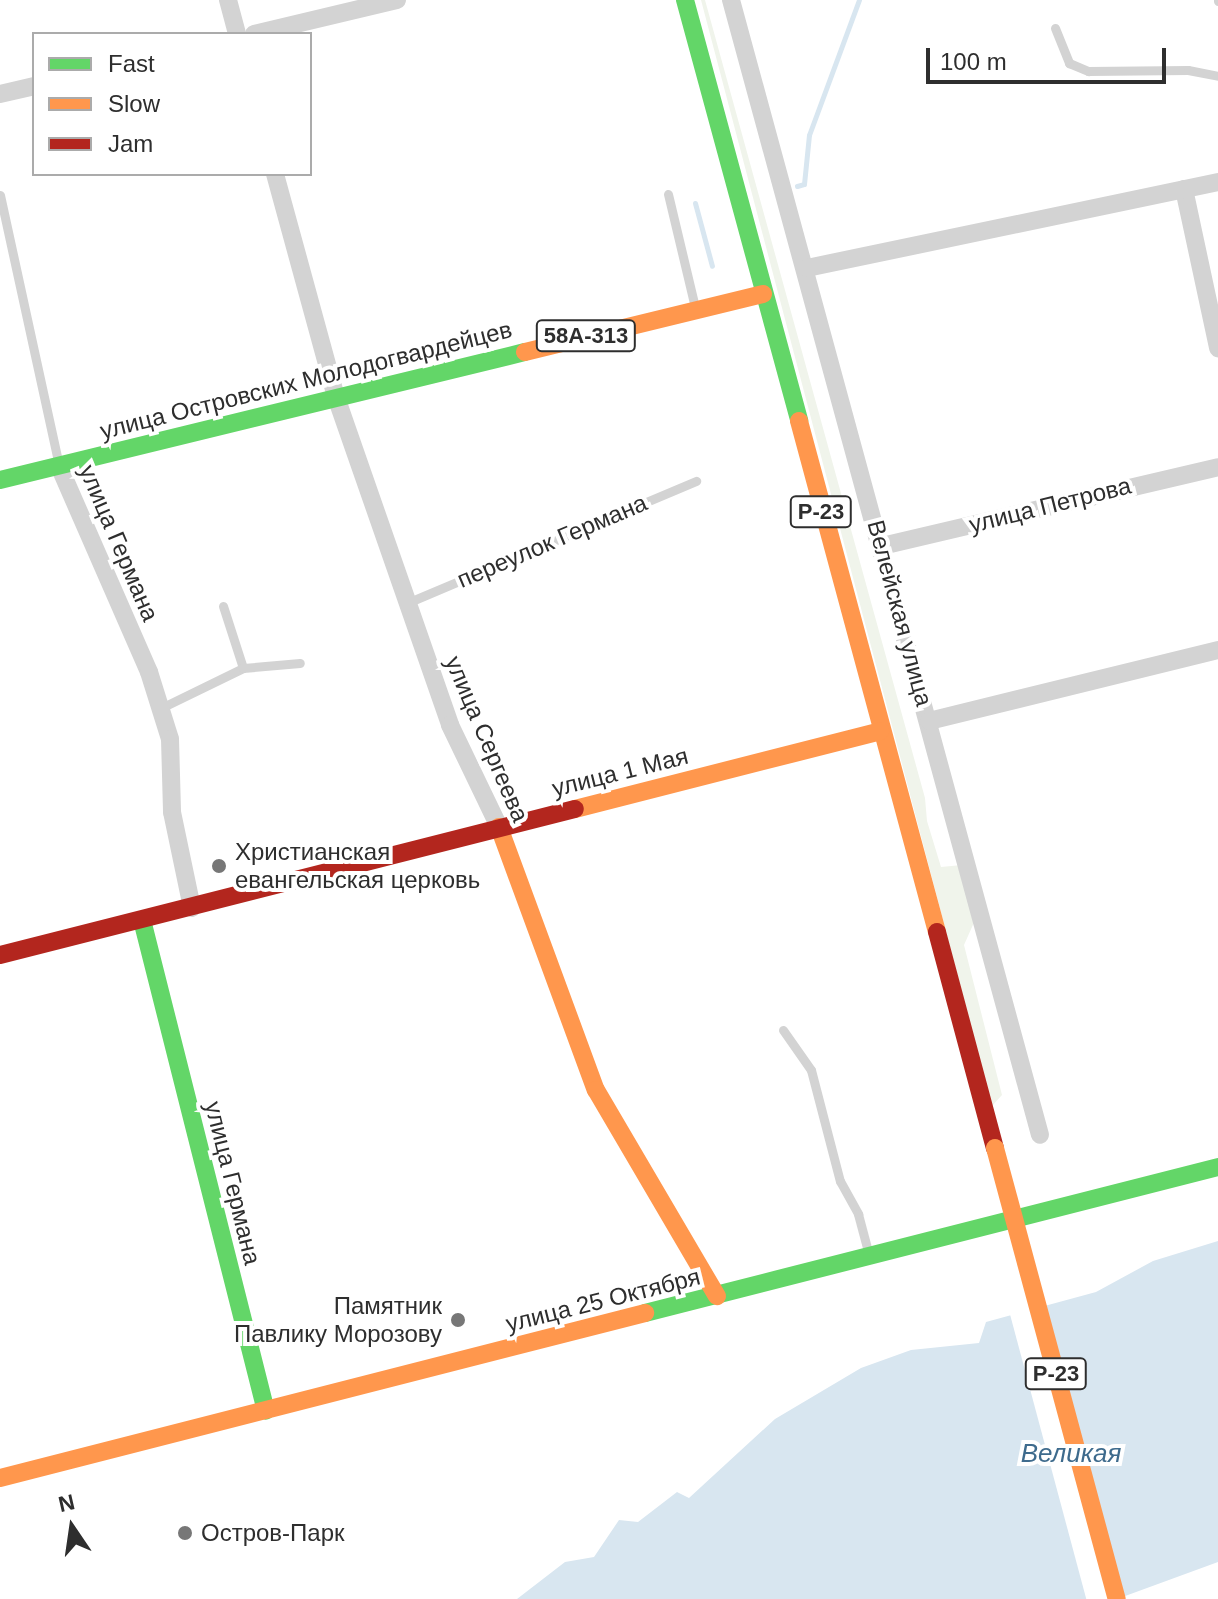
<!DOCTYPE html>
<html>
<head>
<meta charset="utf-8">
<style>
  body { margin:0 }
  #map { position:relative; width:1218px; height:1599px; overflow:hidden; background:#fff; font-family:Arial,sans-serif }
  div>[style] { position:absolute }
  .green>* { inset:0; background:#f0f4eb }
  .water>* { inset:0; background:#d8e6f0 }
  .pier>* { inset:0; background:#fff; transform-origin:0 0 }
  .stream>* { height:5px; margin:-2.5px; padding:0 2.5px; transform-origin:2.5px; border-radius:2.5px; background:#d8e6f0 }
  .lane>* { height:9px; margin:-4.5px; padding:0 4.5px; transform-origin:4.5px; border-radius:4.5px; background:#d3d3d3 }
  .street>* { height:18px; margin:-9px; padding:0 9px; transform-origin:9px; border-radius:9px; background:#d3d3d3 }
  .fast>* { height:18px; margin:-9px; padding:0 9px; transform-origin:9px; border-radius:9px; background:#63d668 }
  .slow>* { height:18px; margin:-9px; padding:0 9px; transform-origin:9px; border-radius:9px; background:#ff974d }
  .jam>* { height:18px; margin:-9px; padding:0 9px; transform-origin:9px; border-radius:9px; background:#b3261e }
  .slow-bridge>* { height:18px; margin:-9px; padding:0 9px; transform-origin:9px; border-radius:9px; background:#ff974d }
  .dots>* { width:22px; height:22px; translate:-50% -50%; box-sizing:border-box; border:4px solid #fff; border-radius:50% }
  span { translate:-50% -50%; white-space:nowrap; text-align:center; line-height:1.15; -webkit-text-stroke:8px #fff; paint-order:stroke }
  .shield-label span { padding:2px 6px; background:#fff; border:2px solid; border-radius:6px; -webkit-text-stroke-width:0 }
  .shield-label { font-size:22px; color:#2e2e2e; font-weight:700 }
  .street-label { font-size:24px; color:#2e2e2e }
  .poi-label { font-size:24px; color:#2e2e2e }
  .left { translate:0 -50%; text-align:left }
  .right { translate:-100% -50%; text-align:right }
  .water-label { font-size:26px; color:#3e6b8d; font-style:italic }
  .legend { position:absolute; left:32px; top:32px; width:280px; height:144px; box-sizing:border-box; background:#fff; border:2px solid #ababab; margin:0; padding:10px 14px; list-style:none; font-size:24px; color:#2e2e2e }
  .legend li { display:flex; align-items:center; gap:16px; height:40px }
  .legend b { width:40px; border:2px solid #ababab }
  .north { position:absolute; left:32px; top:1487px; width:80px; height:80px; -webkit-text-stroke:6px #fff; paint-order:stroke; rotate:347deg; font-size:22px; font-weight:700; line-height:32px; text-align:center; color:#2e2e2e }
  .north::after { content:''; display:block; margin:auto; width:28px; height:36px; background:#2e2e2e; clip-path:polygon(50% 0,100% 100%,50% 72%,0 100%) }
  .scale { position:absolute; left:926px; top:48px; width:240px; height:36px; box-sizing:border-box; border:4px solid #2e2e2e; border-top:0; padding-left:10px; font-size:24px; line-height:28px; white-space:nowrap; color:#2e2e2e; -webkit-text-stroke:6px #fff; paint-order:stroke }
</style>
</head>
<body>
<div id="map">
  <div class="green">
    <i style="clip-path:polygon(701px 0,705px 0,925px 798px,927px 821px,941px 867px,962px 865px,976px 918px,964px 945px,1002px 1095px,992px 1106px)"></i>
  </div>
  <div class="water">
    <i style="clip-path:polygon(1218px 1241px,1218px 1562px,1117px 1599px,517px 1599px,565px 1562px,594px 1557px,619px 1520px,638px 1522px,677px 1492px,689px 1498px,775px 1419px,861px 1368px,911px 1350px,979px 1343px,986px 1322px,1096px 1292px,1153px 1261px)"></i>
  </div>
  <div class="pier">
    <i style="left:1045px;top:1302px;width:308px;height:37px;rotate:75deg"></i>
  </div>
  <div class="stream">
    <i style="left:797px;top:186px;width:7px;rotate:-16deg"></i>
    <i style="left:804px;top:184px;width:49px;rotate:-84.2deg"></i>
    <i style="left:809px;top:135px;width:144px;rotate:-69.7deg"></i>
    <i style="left:695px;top:203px;width:65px;rotate:74.9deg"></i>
  </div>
  <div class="lane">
    <i style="left:1218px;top:0;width:1px;rotate:90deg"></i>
    <i style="left:1055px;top:28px;width:38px;rotate:68deg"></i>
    <i style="left:1069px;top:63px;width:21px;rotate:23deg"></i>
    <i style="left:1088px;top:71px;width:100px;rotate:-0.6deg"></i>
    <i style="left:1188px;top:70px;width:31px;rotate:11deg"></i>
    <i style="left:668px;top:194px;width:116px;rotate:76.6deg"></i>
    <i style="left:0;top:195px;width:272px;rotate:77.7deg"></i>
    <i style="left:407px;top:603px;width:314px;rotate:-22.9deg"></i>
    <i style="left:223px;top:606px;width:65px;rotate:72.1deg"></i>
    <i style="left:161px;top:708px;width:91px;rotate:-26deg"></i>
    <i style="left:243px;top:668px;width:57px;rotate:-5deg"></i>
    <i style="left:783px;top:1030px;width:49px;rotate:55deg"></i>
    <i style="left:811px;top:1070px;width:115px;rotate:75.4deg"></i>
    <i style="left:840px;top:1181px;width:38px;rotate:61deg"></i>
    <i style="left:858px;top:1214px;width:42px;rotate:75deg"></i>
  </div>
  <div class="street">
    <i style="left:228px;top:0;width:35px;rotate:75deg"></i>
    <i style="left:731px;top:0;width:1176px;rotate:74.77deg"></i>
    <i style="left:254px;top:34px;width:147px;rotate:-13.4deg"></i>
    <i style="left:0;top:94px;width:35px;rotate:-13deg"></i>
    <i style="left:275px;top:174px;width:231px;rotate:74.7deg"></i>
    <i style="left:336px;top:397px;width:347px;rotate:70.8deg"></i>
    <i style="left:450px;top:725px;width:113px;rotate:64.3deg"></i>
    <i style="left:1184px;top:189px;width:163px;rotate:77.9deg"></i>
    <i style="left:807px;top:268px;width:420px;rotate:-11.8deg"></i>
    <i style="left:59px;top:466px;width:225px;rotate:66.4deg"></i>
    <i style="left:149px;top:672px;width:70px;rotate:72.6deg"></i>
    <i style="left:170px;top:739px;width:73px;rotate:88.4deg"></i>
    <i style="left:172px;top:812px;width:98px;rotate:78.2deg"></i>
    <i style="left:882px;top:546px;width:345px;rotate:-13.2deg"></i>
    <i style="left:929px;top:721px;width:298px;rotate:-13.8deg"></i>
  </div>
  <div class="fast">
    <i style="left:685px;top:0;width:436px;rotate:74.8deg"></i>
    <i style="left:0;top:480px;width:540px;rotate:-13.7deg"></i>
    <i style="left:142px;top:920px;width:506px;rotate:75.83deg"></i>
    <i style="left:645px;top:1313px;width:591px;rotate:-14.29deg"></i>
  </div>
  <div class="slow">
    <i style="left:525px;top:352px;width:245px;rotate:-13.7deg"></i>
    <i style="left:799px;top:421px;width:529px;rotate:74.89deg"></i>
    <i style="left:575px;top:809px;width:315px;rotate:-14.3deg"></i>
    <i style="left:499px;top:827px;width:280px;rotate:69.8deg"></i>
    <i style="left:596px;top:1090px;width:239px;rotate:59.6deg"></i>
    <i style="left:0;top:1478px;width:666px;rotate:-14.35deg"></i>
  </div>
  <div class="jam">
    <i style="left:937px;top:932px;width:224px;rotate:75deg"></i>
    <i style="left:0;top:955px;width:593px;rotate:-14.25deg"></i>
  </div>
  <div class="slow-bridge">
    <i style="left:995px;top:1148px;width:467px;rotate:74.9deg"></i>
  </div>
  <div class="dots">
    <i style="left:219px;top:866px;background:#777"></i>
    <i style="left:458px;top:1320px;background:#777"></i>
    <i style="left:185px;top:1533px;background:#777"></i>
  </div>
  <div class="shield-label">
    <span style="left:586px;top:336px">58А-313</span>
    <span style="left:821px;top:512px">Р-23</span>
    <span style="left:1056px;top:1374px">Р-23</span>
  </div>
  <div class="street-label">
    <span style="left:306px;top:380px;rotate:-14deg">улица Островских Молодогвардейцев</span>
    <span style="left:1050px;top:505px;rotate:-14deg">улица Петрова</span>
    <span style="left:552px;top:541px;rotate:-23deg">переулок Германа</span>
    <span style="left:119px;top:543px;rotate:67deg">улица Германа</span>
    <span style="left:900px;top:613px;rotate:75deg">Велейская улица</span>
    <span style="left:487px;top:739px;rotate:67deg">улица Сергеева</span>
    <span style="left:620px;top:772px;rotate:-14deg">улица 1 Мая</span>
    <span style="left:233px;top:1183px;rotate:76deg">улица Германа</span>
    <span style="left:603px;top:1300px;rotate:-14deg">улица 25 Октября</span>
  </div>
  <div class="poi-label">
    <span class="left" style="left:235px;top:866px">Христианская<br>евангельская церковь</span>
    <span class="right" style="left:442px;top:1320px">Памятник<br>Павлику Морозову</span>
    <span class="left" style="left:201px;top:1533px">Остров-Парк</span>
  </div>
  <div class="water-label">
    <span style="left:1071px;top:1454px">Великая</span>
  </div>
  <ul class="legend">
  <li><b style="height:10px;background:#63d668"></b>Fast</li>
  <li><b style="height:10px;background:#ff974d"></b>Slow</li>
  <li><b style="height:10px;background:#b3261e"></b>Jam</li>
  </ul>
  <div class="north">N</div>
  <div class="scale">100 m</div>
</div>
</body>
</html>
